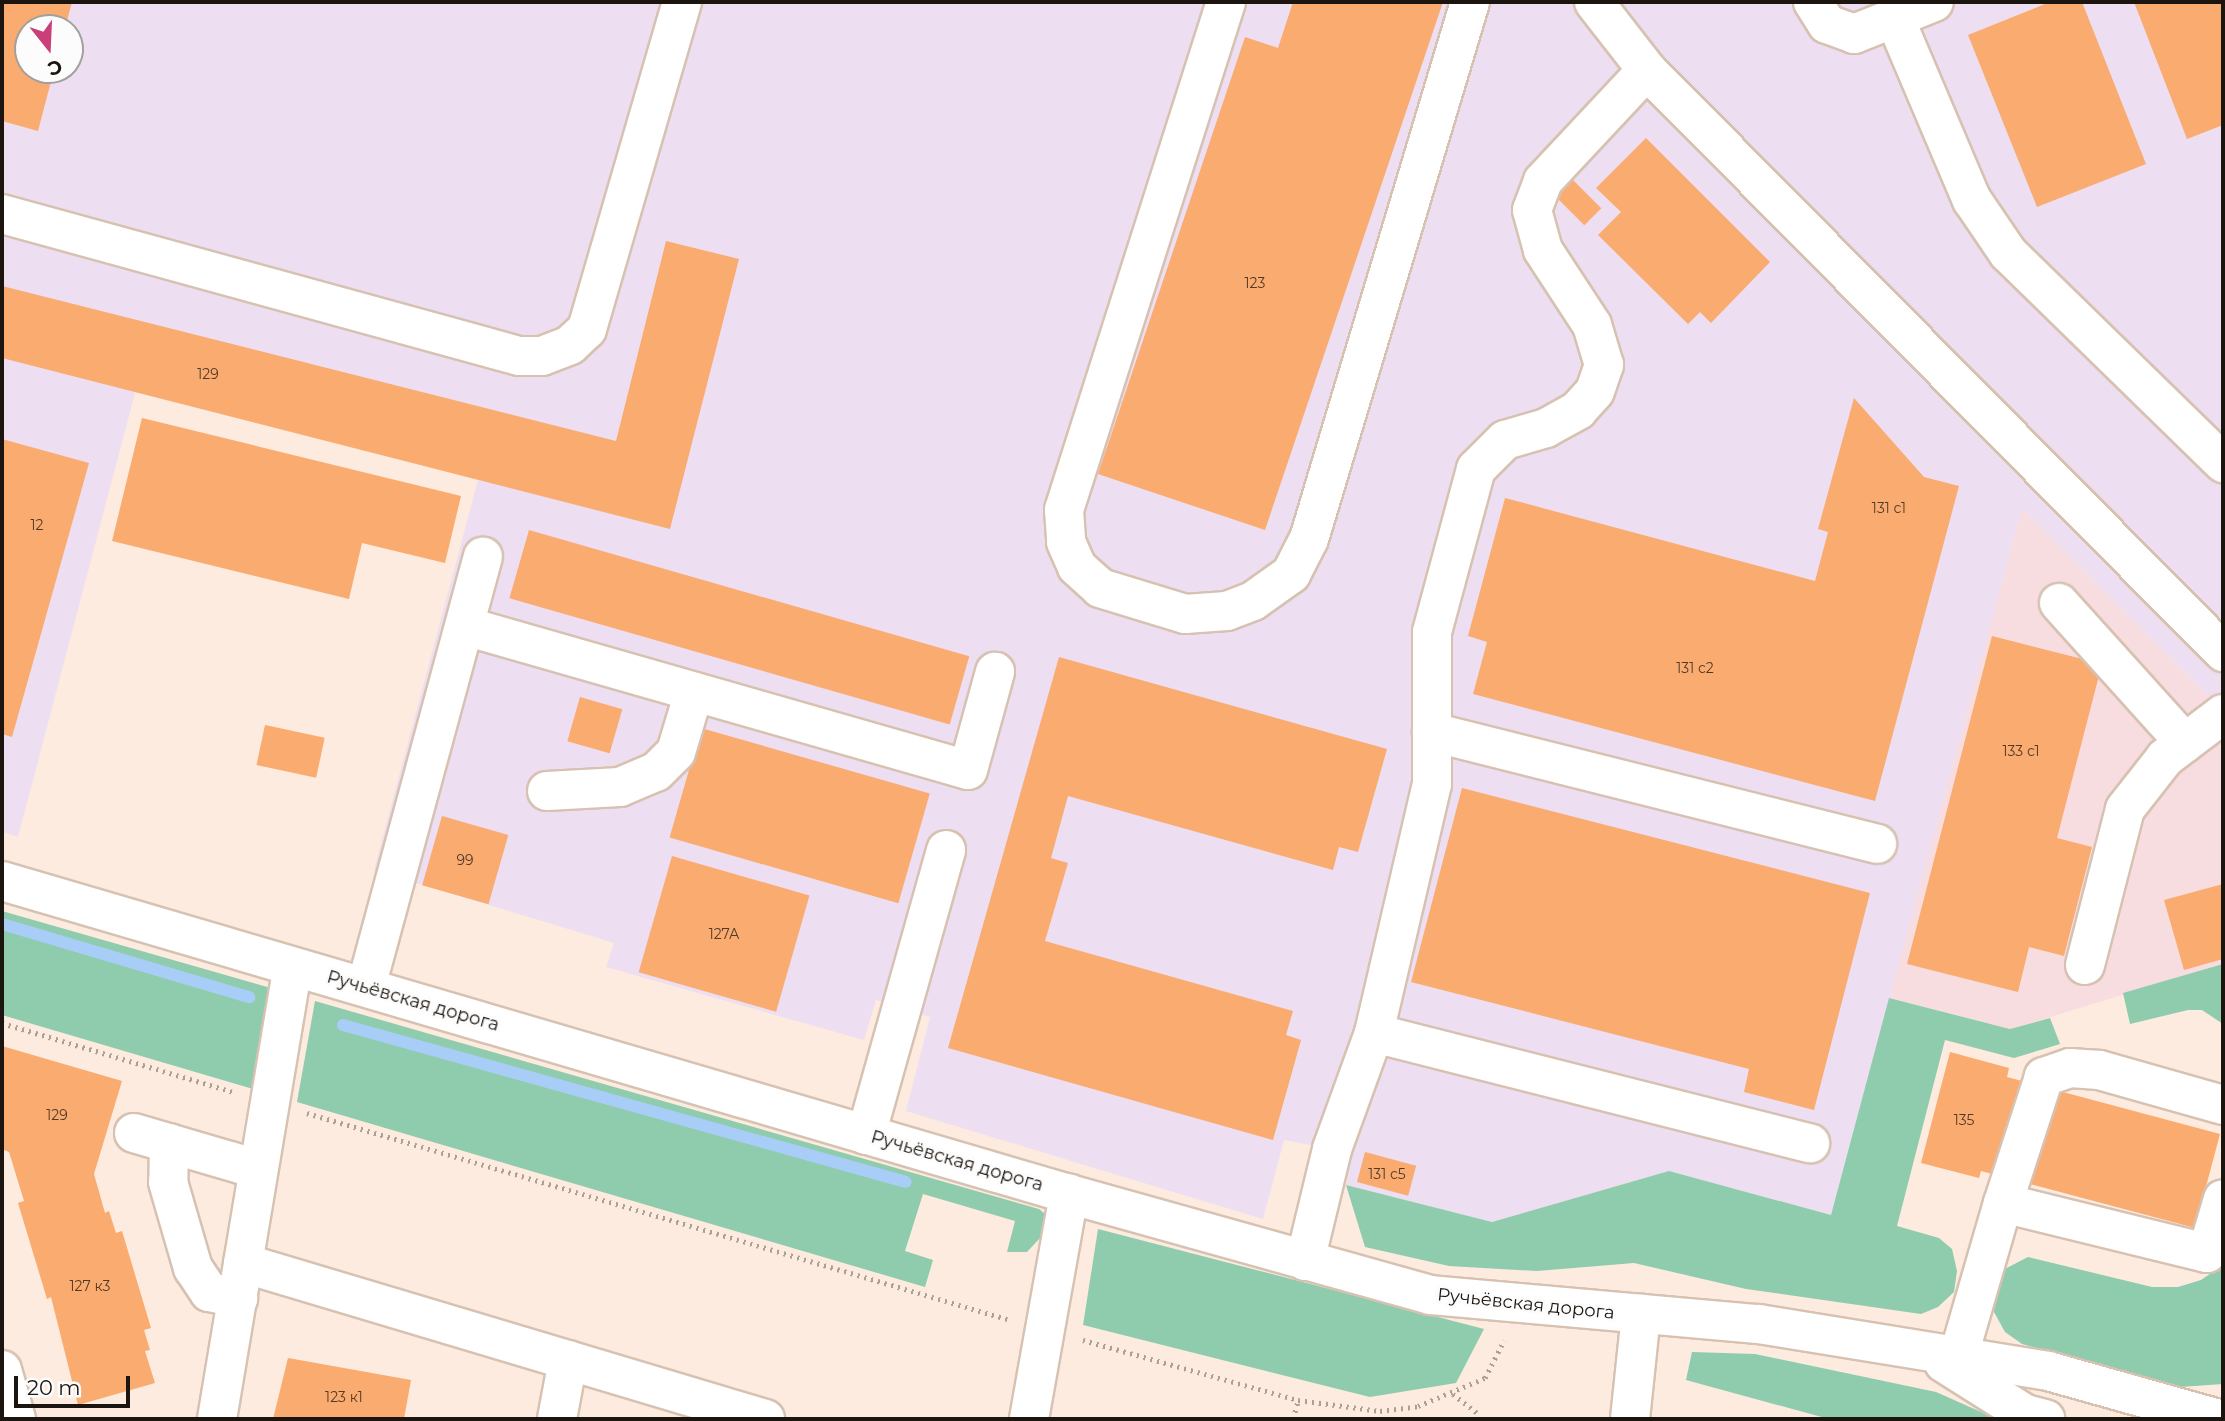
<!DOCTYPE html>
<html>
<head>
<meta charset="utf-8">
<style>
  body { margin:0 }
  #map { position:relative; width:2225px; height:1421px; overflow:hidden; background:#fcebde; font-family:Montserrat,sans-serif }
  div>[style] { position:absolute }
  .commercial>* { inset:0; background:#f8dde0 }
  .industrial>* { inset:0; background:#eedef1 }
  .green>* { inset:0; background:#8eccad }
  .stream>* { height:12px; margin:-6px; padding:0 6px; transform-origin:6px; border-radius:6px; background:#a8cef8 }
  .building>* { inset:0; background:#f9ab70; transform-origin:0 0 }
  .path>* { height:4.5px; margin-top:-2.25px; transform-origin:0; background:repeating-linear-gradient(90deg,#ac9f94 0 2px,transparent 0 7px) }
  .roads { filter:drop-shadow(2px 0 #d7c2b2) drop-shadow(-2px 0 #d7c2b2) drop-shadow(0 2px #d7c2b2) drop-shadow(0 -2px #d7c2b2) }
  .minor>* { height:38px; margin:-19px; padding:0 19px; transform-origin:19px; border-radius:19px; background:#fff }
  span { translate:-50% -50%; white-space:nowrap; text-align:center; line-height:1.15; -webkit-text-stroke:6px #fcfcfc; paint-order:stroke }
  .number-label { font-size:14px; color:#533a27 }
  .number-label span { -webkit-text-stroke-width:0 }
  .street-label { font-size:18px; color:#1c150f }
  .frame { position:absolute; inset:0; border:4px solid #1c150f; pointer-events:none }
  .north { position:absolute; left:14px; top:14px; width:70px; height:70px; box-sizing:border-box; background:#fcfcfc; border:2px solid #a2a09d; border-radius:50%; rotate:162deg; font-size:19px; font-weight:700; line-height:28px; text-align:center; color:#1c150f }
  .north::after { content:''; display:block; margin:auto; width:24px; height:32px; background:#c93f77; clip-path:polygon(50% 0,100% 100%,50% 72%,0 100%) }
  .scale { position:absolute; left:14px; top:1376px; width:116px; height:32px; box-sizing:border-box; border:4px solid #1c150f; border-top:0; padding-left:9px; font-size:21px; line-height:24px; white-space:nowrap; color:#1c150f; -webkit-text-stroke:5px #fcfcfc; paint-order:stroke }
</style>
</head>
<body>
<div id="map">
  <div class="commercial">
    <i style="clip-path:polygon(2022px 508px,2223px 711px,2223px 964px,2011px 1029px,1889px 998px)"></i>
  </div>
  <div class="industrial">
    <i style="clip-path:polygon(evenodd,2px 2px,2223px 2px,2223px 711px,2022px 509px,1831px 1215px,1669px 1171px,1492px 1222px,1346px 1185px,1352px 1153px,1284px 1140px,1263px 1219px,906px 1111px,930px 1017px,876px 1000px,864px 1040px,606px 967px,614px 943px,374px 870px,478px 480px,136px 389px,18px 837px,2px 832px,2px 2px,28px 28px,70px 28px,70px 70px,28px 70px,28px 28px)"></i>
  </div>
  <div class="green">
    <i style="clip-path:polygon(2px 911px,271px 988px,253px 1089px,2px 1015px)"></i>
    <i style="clip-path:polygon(2223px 964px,2223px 1024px,2202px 1010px,2188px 1010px,2130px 1024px,2123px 993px)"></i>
    <i style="clip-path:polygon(1889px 998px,2010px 1029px,2050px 1018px,2060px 1044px,2014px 1058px,1945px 1040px,1897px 1226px,1939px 1238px,1952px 1249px,1957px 1271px,1954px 1292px,1938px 1307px,1921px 1314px,1746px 1289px,1634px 1263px,1537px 1271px,1449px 1266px,1365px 1247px,1346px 1185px,1492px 1222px,1669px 1171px,1831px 1215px)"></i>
    <i style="clip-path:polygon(315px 1001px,1039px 1209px,1045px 1214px,1041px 1237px,1027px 1252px,1007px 1252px,1015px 1221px,923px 1194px,905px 1251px,933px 1260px,925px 1287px,297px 1102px)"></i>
    <i style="clip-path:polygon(1098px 1229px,1484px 1329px,1456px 1383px,1370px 1397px,1083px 1325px)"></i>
    <i style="clip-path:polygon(2028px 1257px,2152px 1287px,2178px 1287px,2201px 1280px,2223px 1265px,2223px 1384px,2180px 1387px,2022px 1344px,2005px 1332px,1994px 1312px,1990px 1292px,1997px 1273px)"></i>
    <i style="clip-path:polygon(1692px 1352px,1755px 1354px,1936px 1392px,1997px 1419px,1829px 1419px,1686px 1380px)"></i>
  </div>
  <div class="stream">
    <i style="left:2px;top:924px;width:258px;rotate:16.5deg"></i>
    <i style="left:343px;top:1025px;width:584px;rotate:15.58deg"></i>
  </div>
  <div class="building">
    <i style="clip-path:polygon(2px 2px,72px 2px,65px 28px,28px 28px,28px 70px,54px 70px,38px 131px,2px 121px)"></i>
    <i style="clip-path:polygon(1293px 2px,1443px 2px,1265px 530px,1098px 474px,1245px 37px,1278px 48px)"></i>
    <i style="clip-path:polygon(2050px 2px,2082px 2px,2146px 164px,2037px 207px,1968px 35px)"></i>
    <i style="clip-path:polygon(2134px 2px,2223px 2px,2223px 125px,2187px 139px)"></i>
    <i style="clip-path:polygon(1646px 138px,1770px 262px,1711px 323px,1700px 312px,1688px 324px,1598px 235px,1621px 212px,1596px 188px)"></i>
    <i style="left:1573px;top:180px;width:40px;height:24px;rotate:45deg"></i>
    <i style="clip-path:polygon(666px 241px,739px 259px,670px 529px,2px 358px,2px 286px,616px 441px)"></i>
    <i style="clip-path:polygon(1854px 398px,1924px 477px,1959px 486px,1875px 801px,1473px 694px,1487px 642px,1468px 636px,1505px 498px,1815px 581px,1828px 532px,1818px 529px)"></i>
    <i style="clip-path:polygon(142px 418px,461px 496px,445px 563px,362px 543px,349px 599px,112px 541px)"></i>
    <i style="clip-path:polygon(2px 439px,89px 463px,12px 737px,2px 734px)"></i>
    <i style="left:529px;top:530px;width:458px;height:71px;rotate:16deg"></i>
    <i style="clip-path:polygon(1992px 636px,2102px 664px,2057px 838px,2092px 847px,2064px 956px,2029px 947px,2018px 992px,1907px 964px)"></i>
    <i style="clip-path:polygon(1059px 657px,1387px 749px,1358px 852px,1339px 847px,1333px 870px,1068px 796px,1051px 858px,1068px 863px,1045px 941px,1293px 1011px,1286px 1035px,1301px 1040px,1273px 1140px,948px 1048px)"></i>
    <i style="left:580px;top:697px;width:44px;height:46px;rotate:16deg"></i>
    <i style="left:265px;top:725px;width:61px;height:41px;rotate:12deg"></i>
    <i style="left:701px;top:728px;width:238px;height:114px;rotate:16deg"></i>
    <i style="clip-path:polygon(1462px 788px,1870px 893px,1814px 1110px,1744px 1092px,1749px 1069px,1411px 982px)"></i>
    <i style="left:442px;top:816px;width:69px;height:72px;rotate:16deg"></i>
    <i style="left:672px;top:856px;width:143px;height:121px;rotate:16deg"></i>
    <i style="clip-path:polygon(2223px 884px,2223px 959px,2184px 970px,2164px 900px)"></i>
    <i style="clip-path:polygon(2px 1046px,122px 1081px,94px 1174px,105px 1213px,109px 1211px,116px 1233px,122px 1231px,151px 1328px,144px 1330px,150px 1350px,145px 1351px,155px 1383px,78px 1405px,51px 1297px,47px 1299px,18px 1203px,24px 1201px,9px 1152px,2px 1149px)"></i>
    <i style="clip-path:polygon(1950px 1052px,2009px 1068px,2007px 1077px,2220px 1134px,2195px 1228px,1981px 1171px,1979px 1178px,1921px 1163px)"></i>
    <i style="left:1365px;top:1152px;width:53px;height:31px;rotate:15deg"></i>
    <i style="clip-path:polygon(288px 1358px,411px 1380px,404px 1419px,273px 1419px)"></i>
  </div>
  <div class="path">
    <i style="left:2px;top:1023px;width:242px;rotate:16.6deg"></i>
    <i style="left:307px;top:1113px;width:730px;rotate:16.4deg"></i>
    <i style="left:1083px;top:1340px;width:223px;rotate:15.6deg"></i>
    <i style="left:1298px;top:1400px;width:83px;rotate:7.6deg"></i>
    <i style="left:1380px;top:1411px;width:38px;rotate:-7deg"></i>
    <i style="left:1418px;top:1406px;width:73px;rotate:-22.7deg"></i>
    <i style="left:1485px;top:1378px;width:42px;rotate:-63.4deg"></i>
    <i style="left:1453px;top:1394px;width:31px;rotate:38deg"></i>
    <i style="left:1293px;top:1419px;width:20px;rotate:-75deg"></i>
  </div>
  <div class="roads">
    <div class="minor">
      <i style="left:1226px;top:2px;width:533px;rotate:107.69deg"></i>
      <i style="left:1064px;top:510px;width:32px;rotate:86deg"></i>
      <i style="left:1066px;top:542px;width:27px;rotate:66deg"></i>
      <i style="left:1077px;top:567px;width:31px;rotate:42deg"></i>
      <i style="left:1100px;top:588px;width:89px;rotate:17deg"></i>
      <i style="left:1185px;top:614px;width:42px;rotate:-4.1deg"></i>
      <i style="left:1227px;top:611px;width:28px;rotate:-21deg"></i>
      <i style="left:1253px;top:601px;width:47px;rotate:-35.4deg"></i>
      <i style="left:1291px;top:574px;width:39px;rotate:-63deg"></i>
      <i style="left:1309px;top:539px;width:561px;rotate:-73.31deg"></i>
      <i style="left:1594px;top:2px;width:86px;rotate:52.1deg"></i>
      <i style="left:1647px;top:70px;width:819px;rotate:45.3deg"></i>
      <i style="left:1813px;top:2px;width:26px;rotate:58deg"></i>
      <i style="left:1827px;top:24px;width:29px;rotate:20deg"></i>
      <i style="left:1854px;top:34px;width:86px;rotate:-21.8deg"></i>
      <i style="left:1895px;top:19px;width:197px;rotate:67deg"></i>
      <i style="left:1972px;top:200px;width:64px;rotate:55.8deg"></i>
      <i style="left:2008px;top:253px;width:301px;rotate:44.3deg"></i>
      <i style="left:2px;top:214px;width:536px;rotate:15.36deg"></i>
      <i style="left:519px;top:356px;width:23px"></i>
      <i style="left:542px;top:356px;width:30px;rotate:-21deg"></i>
      <i style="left:570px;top:345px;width:23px;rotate:-43deg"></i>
      <i style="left:587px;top:329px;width:341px;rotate:-73.8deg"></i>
      <i style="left:2059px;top:603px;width:188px;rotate:48deg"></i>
      <i style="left:465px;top:626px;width:523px;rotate:15.98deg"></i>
      <i style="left:968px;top:770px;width:102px;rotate:-74.6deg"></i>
      <i style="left:1432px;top:732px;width:459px;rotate:14.1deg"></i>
      <i style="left:547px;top:791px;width:73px;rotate:-3.1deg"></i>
      <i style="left:620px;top:787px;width:39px;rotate:-23deg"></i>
      <i style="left:656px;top:772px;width:28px;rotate:-45deg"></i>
      <i style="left:676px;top:752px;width:63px;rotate:-73.3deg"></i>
      <i style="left:2px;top:881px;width:1112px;rotate:16.35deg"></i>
      <i style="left:1069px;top:1194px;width:376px;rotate:15.6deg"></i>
      <i style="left:1431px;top:1295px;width:329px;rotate:5.1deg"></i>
      <i style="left:1759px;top:1324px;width:293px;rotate:9.2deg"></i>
      <i style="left:2048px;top:1371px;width:178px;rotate:15.7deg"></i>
      <i style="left:2085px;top:965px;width:161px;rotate:-75.6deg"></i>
      <i style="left:2125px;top:809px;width:65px;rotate:-51.9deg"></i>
      <i style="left:2165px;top:758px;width:73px;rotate:-37.2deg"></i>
      <i style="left:366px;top:987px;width:446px;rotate:-74.8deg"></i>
      <i style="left:1374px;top:1033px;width:450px;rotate:14.2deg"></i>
      <i style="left:2223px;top:1105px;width:129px;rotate:-164.2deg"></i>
      <i style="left:2099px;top:1070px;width:29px;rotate:-176deg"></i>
      <i style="left:2070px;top:1068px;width:28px;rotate:161deg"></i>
      <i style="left:2044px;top:1077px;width:133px;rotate:108deg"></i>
      <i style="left:2003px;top:1203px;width:210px;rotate:13.8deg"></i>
      <i style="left:2207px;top:1253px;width:56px;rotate:-73.5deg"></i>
      <i style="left:134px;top:1133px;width:128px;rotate:16.3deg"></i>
      <i style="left:866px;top:1135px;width:296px;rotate:-74.3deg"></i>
      <i style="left:169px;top:1143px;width:39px;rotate:91deg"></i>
      <i style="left:168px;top:1182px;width:90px;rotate:73.8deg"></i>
      <i style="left:193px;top:1268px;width:29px;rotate:56deg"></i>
      <i style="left:209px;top:1292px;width:30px;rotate:12deg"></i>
      <i style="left:1305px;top:1261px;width:115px;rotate:-76.4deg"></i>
      <i style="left:1332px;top:1149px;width:123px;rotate:-70.1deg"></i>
      <i style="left:1374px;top:1033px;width:256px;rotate:-76.9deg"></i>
      <i style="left:1432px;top:784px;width:152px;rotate:-90deg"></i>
      <i style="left:1432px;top:632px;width:169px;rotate:-74.9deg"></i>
      <i style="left:1476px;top:469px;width:41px;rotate:-45deg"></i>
      <i style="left:1505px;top:440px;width:43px;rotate:-16.3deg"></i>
      <i style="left:1546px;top:428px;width:37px;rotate:-29deg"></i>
      <i style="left:1578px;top:410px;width:25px;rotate:-48deg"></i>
      <i style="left:1595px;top:391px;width:28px;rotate:-71deg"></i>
      <i style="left:1604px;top:365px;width:42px;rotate:-106.7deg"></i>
      <i style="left:1592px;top:325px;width:90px;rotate:-123.2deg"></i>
      <i style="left:1543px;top:250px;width:41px;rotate:-105.4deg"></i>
      <i style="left:1532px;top:210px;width:31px;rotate:-69deg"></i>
      <i style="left:1543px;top:181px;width:152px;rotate:-46.9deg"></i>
      <i style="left:243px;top:1263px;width:545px;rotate:16.64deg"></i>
      <i style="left:1958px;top:1358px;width:161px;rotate:-73.8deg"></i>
      <i style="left:1944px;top:1363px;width:96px;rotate:32.2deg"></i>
      <i style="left:2025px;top:1414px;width:21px;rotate:14deg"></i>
      <i style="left:2px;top:1370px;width:51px;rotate:74.1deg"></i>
      <i style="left:217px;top:1419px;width:458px;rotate:-80.5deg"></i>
      <i style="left:557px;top:1419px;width:60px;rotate:-79.4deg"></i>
      <i style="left:1029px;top:1419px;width:229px;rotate:-79.9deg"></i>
      <i style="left:1630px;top:1419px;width:106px;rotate:-84deg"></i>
    </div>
  </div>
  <div class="number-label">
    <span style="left:1255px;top:283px">123</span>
    <span style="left:208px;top:374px">129</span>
    <span style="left:1889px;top:508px">131 с1</span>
    <span style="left:37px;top:525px">12</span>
    <span style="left:1695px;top:668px">131 с2</span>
    <span style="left:2021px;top:751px">133 с1</span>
    <span style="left:465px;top:860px">99</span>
    <span style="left:724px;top:934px">127А</span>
    <span style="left:57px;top:1115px">129</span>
    <span style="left:1964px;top:1120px">135</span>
    <span style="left:1387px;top:1174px">131 с5</span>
    <span style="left:90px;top:1286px">127 к3</span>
    <span style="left:344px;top:1397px">123 к1</span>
  </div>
  <div class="street-label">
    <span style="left:413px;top:1001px;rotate:16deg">Ручьёвская дорога</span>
    <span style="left:957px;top:1161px;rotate:16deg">Ручьёвская дорога</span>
    <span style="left:1526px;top:1304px;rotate:6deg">Ручьёвская дорога</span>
  </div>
  <div class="frame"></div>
  <div class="north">С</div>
  <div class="scale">20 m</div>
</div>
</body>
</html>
